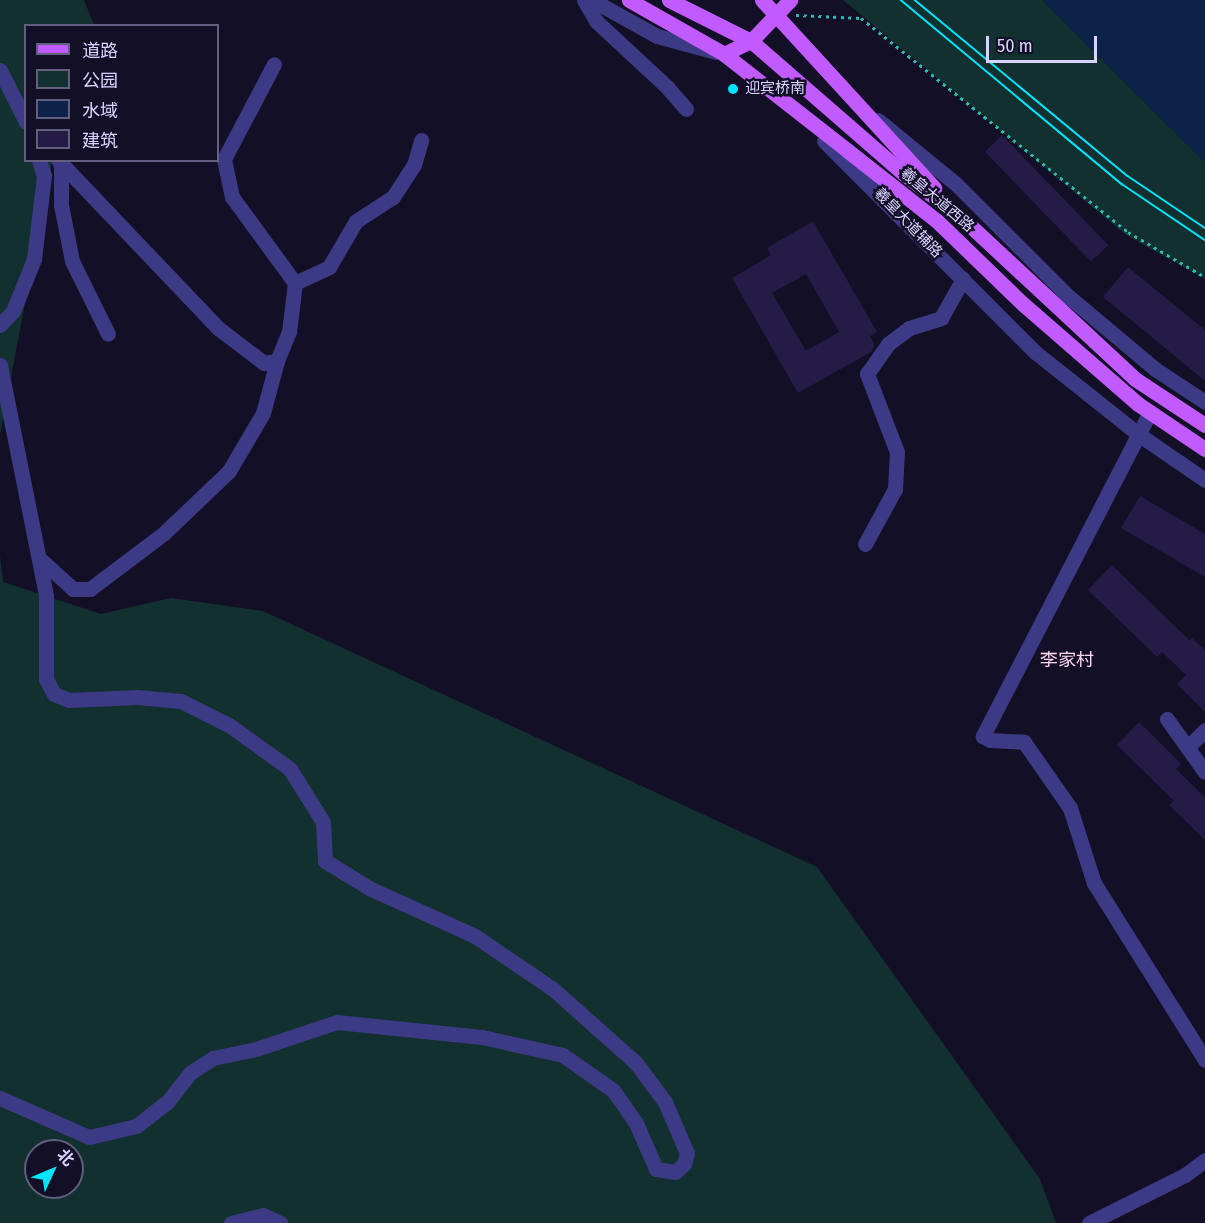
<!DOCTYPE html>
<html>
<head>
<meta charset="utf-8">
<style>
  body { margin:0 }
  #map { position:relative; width:1205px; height:1223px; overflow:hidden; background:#130f26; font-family:"Fira Sans Condensed","Noto Sans SC",sans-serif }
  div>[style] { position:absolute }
  .green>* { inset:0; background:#12302f }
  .water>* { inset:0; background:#0c2248 }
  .building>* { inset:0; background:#241b47; transform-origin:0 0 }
  .path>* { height:3px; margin-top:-1.5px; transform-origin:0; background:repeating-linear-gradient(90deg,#2fb8b0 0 3px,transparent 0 7.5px) }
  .minor>* { height:15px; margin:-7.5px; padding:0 7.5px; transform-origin:7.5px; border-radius:7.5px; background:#3d3a85 }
  .major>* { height:15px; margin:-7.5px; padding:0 7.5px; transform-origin:7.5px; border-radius:7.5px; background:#c25bff }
  .tram>* { height:1.5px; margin:-0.75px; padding:0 0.75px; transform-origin:0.75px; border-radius:0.75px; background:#00e5ff }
  .dots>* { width:16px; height:16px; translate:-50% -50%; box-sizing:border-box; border:3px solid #130f26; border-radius:50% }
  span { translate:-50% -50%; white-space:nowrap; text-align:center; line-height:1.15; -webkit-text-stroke:5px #130f26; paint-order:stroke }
  .poi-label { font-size:15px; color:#d9d4ff }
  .left { translate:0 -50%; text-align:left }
  .street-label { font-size:15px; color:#d9d4ff }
  .quarter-label { font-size:18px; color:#ffd6f0 }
  .legend { position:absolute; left:24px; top:24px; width:195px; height:138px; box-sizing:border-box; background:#130f26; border:2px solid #625e7d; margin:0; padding:8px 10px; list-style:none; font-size:18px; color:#d9d4ff }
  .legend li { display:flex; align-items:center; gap:12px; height:30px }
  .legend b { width:30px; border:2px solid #625e7d }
  .north { position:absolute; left:24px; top:1139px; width:60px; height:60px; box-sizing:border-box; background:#130f26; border:2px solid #625e7d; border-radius:50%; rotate:46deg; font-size:16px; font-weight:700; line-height:24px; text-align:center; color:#d9d4ff }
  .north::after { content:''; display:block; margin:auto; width:21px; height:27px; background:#00e5ff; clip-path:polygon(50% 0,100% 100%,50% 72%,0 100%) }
  .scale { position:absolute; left:986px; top:36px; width:111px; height:27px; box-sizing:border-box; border:3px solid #d9d4ff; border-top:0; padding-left:8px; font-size:18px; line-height:21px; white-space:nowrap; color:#d9d4ff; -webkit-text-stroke:4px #130f26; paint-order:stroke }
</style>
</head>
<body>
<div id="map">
  <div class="green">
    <i style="clip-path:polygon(0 0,84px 0,94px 25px,26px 26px,26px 160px,51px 161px,51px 183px,46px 193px,0 435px)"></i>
    <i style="clip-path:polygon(843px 0,1042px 0,1205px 162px,1205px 279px,1126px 235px)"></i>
    <i style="clip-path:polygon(evenodd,0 555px,3px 582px,101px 614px,171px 598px,263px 611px,817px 867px,1040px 1179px,1056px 1223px,0 1223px,0 555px,36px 1151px,72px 1151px,72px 1187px,36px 1187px,36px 1151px)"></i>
  </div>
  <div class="water">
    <i style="clip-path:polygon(1042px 0,1205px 0,1205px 162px)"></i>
  </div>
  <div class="building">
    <i style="left:1002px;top:135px;width:153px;height:24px;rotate:46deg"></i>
    <i style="clip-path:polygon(evenodd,813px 221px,877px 332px,870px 336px,875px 345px,871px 352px,798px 393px,732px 278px,771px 255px,767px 248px,813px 221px,806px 274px,839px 332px,806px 351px,772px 293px,806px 274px)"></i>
    <i style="clip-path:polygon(1128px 267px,1205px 330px,1205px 381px,1103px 297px)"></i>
    <i style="clip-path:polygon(1140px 496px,1205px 534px,1205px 577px,1121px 528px)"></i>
    <i style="clip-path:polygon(1112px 565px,1190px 641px,1192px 638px,1205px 650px,1205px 712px,1177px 684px,1186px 675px,1162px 652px,1157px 657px,1088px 590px)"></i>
    <i style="clip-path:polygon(1139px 722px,1181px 764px,1176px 769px,1205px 797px,1205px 840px,1169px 805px,1174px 801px,1117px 745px)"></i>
  </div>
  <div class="path">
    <i style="left:796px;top:15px;width:65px;rotate:2.6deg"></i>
    <i style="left:861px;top:18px;width:342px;rotate:38.7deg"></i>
    <i style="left:1128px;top:232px;width:89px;rotate:30.3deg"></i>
  </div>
  <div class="minor">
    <i style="left:584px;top:0;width:24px;rotate:60deg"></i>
    <i style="left:596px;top:21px;width:97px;rotate:42.9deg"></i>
    <i style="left:667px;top:87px;width:29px;rotate:49deg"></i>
    <i style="left:592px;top:0;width:74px;rotate:29deg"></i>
    <i style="left:657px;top:36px;width:61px;rotate:15.2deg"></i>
    <i style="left:0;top:70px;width:58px;rotate:63.4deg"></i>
    <i style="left:878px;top:120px;width:101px;rotate:39.4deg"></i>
    <i style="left:956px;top:184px;width:158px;rotate:45deg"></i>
    <i style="left:1068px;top:296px;width:114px;rotate:40deg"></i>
    <i style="left:1155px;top:369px;width:60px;rotate:33.4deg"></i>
    <i style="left:824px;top:141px;width:298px;rotate:45deg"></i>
    <i style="left:1035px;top:352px;width:132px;rotate:38.5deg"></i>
    <i style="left:1138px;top:434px;width:81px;rotate:34.5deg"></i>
    <i style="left:58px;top:160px;width:232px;rotate:46.4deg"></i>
    <i style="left:218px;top:328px;width:58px;rotate:37.3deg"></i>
    <i style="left:264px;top:363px;width:13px;rotate:-9deg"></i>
    <i style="left:277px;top:361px;width:31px;rotate:-68deg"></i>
    <i style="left:289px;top:332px;width:49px;rotate:-83deg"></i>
    <i style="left:295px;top:283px;width:107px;rotate:-126.2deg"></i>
    <i style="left:232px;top:197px;width:39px;rotate:-102deg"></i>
    <i style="left:224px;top:159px;width:107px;rotate:-62.2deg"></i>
    <i style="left:61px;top:164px;width:41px;rotate:90deg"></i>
    <i style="left:61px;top:205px;width:57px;rotate:78.9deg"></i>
    <i style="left:72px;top:261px;width:81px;rotate:63.7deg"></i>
    <i style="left:295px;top:283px;width:38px;rotate:-25deg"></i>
    <i style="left:329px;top:267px;width:53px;rotate:-59.6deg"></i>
    <i style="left:356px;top:221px;width:44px;rotate:-33deg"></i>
    <i style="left:393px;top:197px;width:38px;rotate:-57deg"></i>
    <i style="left:414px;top:165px;width:26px;rotate:-74deg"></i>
    <i style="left:0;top:325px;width:19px;rotate:-47deg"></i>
    <i style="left:13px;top:311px;width:56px;rotate:-68deg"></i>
    <i style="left:34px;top:259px;width:84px;rotate:-83.1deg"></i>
    <i style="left:44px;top:176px;width:17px;rotate:-107deg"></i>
    <i style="left:0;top:365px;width:236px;rotate:78.7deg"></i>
    <i style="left:46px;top:596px;width:83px;rotate:90deg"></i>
    <i style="left:46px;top:679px;width:17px;rotate:62deg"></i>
    <i style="left:54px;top:694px;width:16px;rotate:22deg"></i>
    <i style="left:69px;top:700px;width:68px;rotate:-2.5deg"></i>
    <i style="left:137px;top:697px;width:44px;rotate:5.2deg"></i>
    <i style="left:181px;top:701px;width:54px;rotate:26.6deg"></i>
    <i style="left:229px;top:725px;width:75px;rotate:35.8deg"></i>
    <i style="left:290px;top:769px;width:62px;rotate:58.1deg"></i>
    <i style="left:323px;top:822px;width:39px;rotate:87deg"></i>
    <i style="left:325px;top:861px;width:54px;rotate:31.3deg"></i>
    <i style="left:371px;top:889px;width:114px;rotate:24.3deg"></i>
    <i style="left:475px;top:936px;width:94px;rotate:34.2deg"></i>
    <i style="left:553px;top:989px;width:111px;rotate:41.7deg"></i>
    <i style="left:636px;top:1063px;width:49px;rotate:53.4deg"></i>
    <i style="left:665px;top:1102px;width:56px;rotate:66.7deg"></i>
    <i style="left:687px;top:1153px;width:11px;rotate:105deg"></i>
    <i style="left:684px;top:1164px;width:12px;rotate:138deg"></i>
    <i style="left:675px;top:1172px;width:19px;rotate:-171deg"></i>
    <i style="left:656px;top:1169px;width:50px;rotate:-113.5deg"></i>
    <i style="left:636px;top:1123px;width:39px;rotate:-125deg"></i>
    <i style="left:614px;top:1091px;width:62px;rotate:-144.8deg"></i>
    <i style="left:563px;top:1055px;width:83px;rotate:-167.5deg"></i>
    <i style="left:482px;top:1037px;width:146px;rotate:-174.1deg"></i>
    <i style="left:337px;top:1022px;width:85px;rotate:161.6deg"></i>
    <i style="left:256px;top:1049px;width:44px;rotate:168.2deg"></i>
    <i style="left:213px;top:1058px;width:27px;rotate:147deg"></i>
    <i style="left:190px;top:1073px;width:37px;rotate:128deg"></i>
    <i style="left:167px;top:1102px;width:39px;rotate:142deg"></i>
    <i style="left:136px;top:1126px;width:48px;rotate:166.8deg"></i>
    <i style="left:89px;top:1137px;width:97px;rotate:-156.3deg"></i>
    <i style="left:1150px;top:412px;width:365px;rotate:117.3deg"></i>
    <i style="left:983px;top:736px;width:8px;rotate:30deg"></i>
    <i style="left:990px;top:740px;width:34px;rotate:3deg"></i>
    <i style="left:1024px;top:742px;width:80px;rotate:55.1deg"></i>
    <i style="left:1070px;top:808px;width:79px;rotate:72.3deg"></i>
    <i style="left:1094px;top:883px;width:209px;rotate:57.9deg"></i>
    <i style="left:865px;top:544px;width:63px;rotate:-61.4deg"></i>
    <i style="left:895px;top:489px;width:37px;rotate:-87deg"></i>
    <i style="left:897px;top:452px;width:84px;rotate:-111deg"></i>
    <i style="left:867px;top:374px;width:37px;rotate:-55deg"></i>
    <i style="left:888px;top:344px;width:26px;rotate:-37deg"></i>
    <i style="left:909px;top:328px;width:34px;rotate:-17deg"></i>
    <i style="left:941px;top:318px;width:45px;rotate:-60.6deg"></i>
    <i style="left:39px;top:558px;width:46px;rotate:42.4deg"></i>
    <i style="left:73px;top:589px;width:17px"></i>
    <i style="left:90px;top:589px;width:93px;rotate:-37.1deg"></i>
    <i style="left:164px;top:533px;width:90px;rotate:-43.6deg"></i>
    <i style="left:229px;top:471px;width:67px;rotate:-59.6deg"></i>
    <i style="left:263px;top:413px;width:54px;rotate:-74.9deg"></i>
    <i style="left:1167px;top:719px;width:65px;rotate:54.4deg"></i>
    <i style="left:1188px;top:747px;width:24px;rotate:-45deg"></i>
    <i style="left:231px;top:1223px;width:33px;rotate:-14deg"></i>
    <i style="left:263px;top:1215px;width:19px;rotate:25deg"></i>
    <i style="left:1089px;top:1223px;width:107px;rotate:-26.6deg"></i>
    <i style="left:1185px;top:1175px;width:25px;rotate:-37deg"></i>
  </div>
  <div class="major">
    <i style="left:629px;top:0;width:109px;rotate:29.6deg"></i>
    <i style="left:724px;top:54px;width:157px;rotate:38deg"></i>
    <i style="left:848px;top:151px;width:113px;rotate:38.2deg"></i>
    <i style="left:937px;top:221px;width:120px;rotate:44deg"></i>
    <i style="left:1023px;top:304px;width:152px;rotate:41deg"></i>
    <i style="left:1138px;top:404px;width:81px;rotate:33.9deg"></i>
    <i style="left:669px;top:0;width:92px;rotate:26.6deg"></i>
    <i style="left:751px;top:41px;width:201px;rotate:41deg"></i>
    <i style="left:903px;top:173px;width:76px;rotate:37.5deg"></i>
    <i style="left:963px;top:219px;width:235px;rotate:42.9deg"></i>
    <i style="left:1135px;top:379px;width:84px;rotate:33.3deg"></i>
    <i style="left:762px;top:0;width:255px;rotate:47.5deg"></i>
    <i style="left:724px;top:54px;width:30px;rotate:-26deg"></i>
    <i style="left:751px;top:41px;width:57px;rotate:-46.4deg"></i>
  </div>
  <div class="tram">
    <i style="left:901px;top:0;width:288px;rotate:39.8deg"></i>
    <i style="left:1122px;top:184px;width:100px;rotate:34deg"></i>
    <i style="left:915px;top:0;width:276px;rotate:39.6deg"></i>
    <i style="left:1128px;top:176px;width:93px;rotate:34deg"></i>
  </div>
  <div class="dots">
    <i style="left:733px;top:89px;background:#00e5ff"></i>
  </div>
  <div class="poi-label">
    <span class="left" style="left:745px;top:89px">迎宾桥南</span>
  </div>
  <div class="street-label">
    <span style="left:937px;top:200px;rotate:40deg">羲皇大道西路</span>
    <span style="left:908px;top:223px;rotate:46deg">羲皇大道辅路</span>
  </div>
  <div class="quarter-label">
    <span style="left:1067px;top:660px">李家村</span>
  </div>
  <ul class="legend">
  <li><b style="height:8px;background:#c25bff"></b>道路</li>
  <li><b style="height:16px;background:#12302f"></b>公园</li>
  <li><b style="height:16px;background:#0c2248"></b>水域</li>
  <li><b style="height:16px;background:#241b47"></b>建筑</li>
  </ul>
  <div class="north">北</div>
  <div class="scale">50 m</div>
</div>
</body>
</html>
